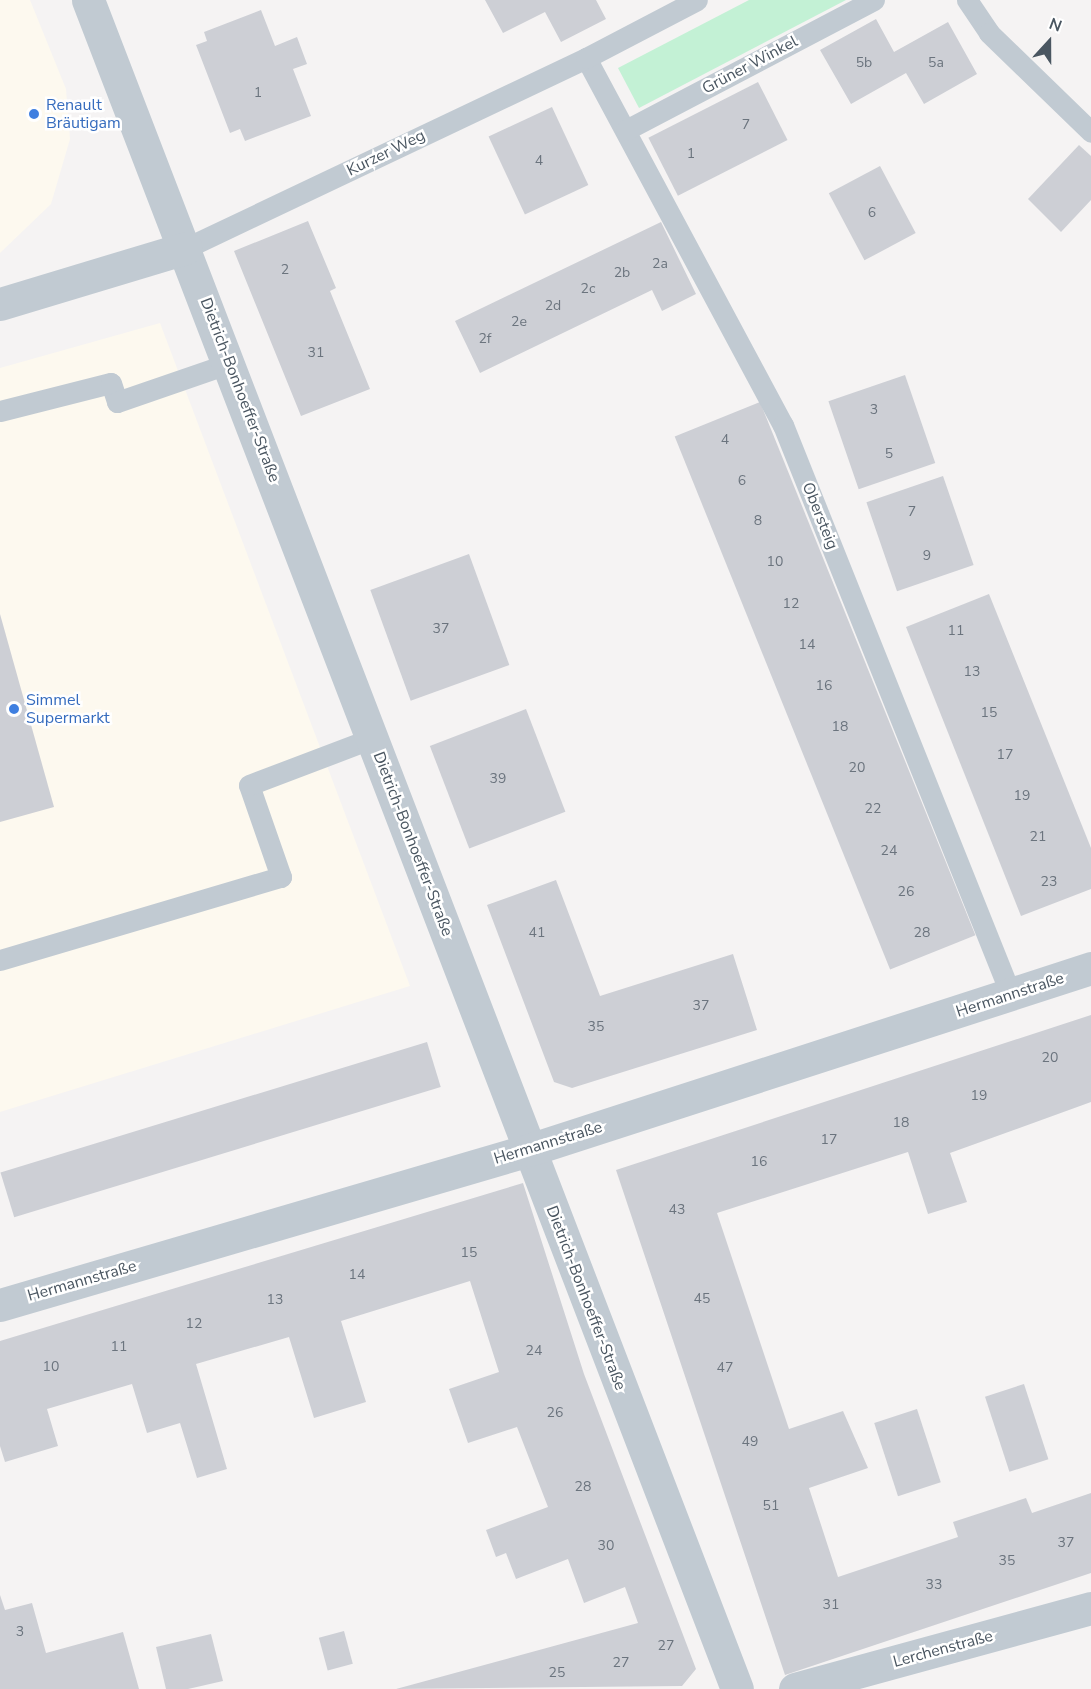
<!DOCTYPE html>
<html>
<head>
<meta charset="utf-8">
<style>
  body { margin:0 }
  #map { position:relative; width:1091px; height:1689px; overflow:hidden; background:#f5f3f3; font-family:"Nunito Sans",sans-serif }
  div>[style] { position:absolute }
  .commercial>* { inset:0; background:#fdf9ef }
  .green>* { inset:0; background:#c3f1d5 }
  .building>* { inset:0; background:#cdcfd5; transform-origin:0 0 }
  .service>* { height:21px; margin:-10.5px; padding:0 10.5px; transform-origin:10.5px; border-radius:10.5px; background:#c1cad2 }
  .minor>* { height:33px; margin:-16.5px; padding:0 16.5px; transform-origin:16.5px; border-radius:16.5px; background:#c1cad2 }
  .dots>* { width:16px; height:16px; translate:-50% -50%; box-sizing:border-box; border:3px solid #fff; border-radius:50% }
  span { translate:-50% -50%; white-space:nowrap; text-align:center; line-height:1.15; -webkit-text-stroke:5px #fff; paint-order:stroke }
  .number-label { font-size:14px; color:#6b747e }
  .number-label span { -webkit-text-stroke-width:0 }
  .street-label { font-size:16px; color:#4a5661 }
  .shop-label { font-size:16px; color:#366cbe }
  .left { translate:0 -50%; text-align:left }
  .north { position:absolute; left:1019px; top:12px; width:60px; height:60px; -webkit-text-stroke:4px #fff; paint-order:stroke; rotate:21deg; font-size:16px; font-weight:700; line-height:24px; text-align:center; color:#4a5661 }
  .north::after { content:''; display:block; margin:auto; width:21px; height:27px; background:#4a5661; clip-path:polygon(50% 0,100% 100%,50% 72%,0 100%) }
</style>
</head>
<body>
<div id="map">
  <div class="commercial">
    <i style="clip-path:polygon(0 0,30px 0,66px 89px,70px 139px,51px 204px,0 253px)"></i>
    <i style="clip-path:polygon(160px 323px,410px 986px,0 1112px,0 368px)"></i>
  </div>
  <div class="green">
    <i style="clip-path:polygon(749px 0,846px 0,639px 108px,618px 68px)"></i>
  </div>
  <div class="building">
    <i style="clip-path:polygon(485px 0,596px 0,606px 19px,561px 42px,545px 12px,503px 33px)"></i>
    <i style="clip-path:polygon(261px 10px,275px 46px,297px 37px,307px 64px,293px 69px,311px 116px,245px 141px,240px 129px,230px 133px,196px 45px,207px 41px,204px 32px)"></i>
    <i style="clip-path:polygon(876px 19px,894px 52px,948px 22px,977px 74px,924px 104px,906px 73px,851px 104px,820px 50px)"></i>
    <i style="left:758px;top:82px;width:65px;height:123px;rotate:63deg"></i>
    <i style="left:552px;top:107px;width:86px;height:70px;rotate:65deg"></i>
    <i style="clip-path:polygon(1079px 145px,1091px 156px,1091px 200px,1061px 232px,1028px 199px)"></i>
    <i style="left:880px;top:166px;width:76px;height:58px;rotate:62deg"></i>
    <i style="clip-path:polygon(308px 221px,336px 288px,330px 291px,370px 389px,301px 416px,234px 251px)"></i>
    <i style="clip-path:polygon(661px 222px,696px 294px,662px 311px,652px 290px,480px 373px,455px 321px)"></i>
    <i style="left:905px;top:375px;width:93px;height:81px;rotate:71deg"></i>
    <i style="left:760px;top:402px;width:575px;height:92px;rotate:68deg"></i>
    <i style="left:943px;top:476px;width:94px;height:81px;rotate:71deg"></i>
    <i style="left:469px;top:554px;width:118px;height:105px;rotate:70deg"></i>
    <i style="clip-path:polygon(989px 594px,1091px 848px,1091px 889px,1021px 916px,906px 627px)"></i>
    <i style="clip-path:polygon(0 614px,54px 807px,0 822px)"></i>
    <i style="left:526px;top:709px;width:110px;height:103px;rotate:69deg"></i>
    <i style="clip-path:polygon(556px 880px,600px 996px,733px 954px,757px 1030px,572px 1088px,554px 1082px,487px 905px)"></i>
    <i style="clip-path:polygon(1091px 1015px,1091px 1102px,950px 1153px,967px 1202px,928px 1214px,908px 1152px,717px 1213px,789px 1429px,843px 1411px,868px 1468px,809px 1488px,838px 1577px,958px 1537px,953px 1522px,1026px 1498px,1032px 1513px,1091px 1493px,1091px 1573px,785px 1675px,616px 1170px)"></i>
    <i style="left:427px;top:1042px;width:47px;height:446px;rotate:73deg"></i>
    <i style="clip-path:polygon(523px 1183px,584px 1374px,696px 1669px,682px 1686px,396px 1689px,638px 1623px,625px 1587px,584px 1603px,568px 1559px,516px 1579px,506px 1553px,496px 1557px,486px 1530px,548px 1507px,517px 1427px,468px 1443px,449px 1389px,499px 1372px,470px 1281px,341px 1321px,366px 1402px,314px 1418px,289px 1337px,196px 1364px,227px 1469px,197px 1478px,180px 1423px,147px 1433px,132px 1384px,47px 1409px,58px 1446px,5px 1462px,0 1446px,0 1341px)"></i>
    <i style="left:1024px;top:1384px;width:79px;height:41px;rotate:72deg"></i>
    <i style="left:917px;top:1409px;width:77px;height:45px;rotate:72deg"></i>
    <i style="clip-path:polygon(0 1595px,5px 1610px,32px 1603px,46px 1653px,123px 1632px,139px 1689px,0 1689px)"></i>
    <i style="left:344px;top:1631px;width:34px;height:26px;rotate:75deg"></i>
    <i style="clip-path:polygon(211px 1634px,223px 1681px,188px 1689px,166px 1689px,156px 1647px)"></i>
  </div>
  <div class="service">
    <i style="left:967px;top:0;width:40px;rotate:56deg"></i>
    <i style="left:989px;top:33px;width:142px;rotate:44.1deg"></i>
    <i style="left:586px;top:58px;width:417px;rotate:61.8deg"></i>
    <i style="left:783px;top:425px;width:614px;rotate:68.2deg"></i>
    <i style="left:626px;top:130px;width:280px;rotate:-27.7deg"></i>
    <i style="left:186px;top:248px;width:443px;rotate:-25.4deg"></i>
    <i style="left:586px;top:58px;width:125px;rotate:-27.6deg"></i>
    <i style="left:0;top:411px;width:114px;rotate:-14.2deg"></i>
    <i style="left:111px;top:383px;width:20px;rotate:72deg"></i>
    <i style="left:117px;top:402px;width:120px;rotate:-19deg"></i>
    <i style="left:0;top:960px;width:293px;rotate:-16.5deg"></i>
    <i style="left:281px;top:877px;width:97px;rotate:-109.2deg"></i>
    <i style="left:249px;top:785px;width:133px;rotate:-20.8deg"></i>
  </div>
  <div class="minor">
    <i style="left:88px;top:0;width:1809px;rotate:68.98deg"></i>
    <i style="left:0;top:304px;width:194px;rotate:-16.8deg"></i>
    <i style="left:0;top:1305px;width:551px;rotate:-16.33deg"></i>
    <i style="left:529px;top:1150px;width:591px;rotate:-17.94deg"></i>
    <i style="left:795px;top:1689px;width:307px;rotate:-15.3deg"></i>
  </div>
  <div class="dots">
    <i style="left:34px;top:114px;background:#3f7fe0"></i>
    <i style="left:14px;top:709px;background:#3f7fe0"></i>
  </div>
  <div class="number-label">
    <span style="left:864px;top:63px">5b</span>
    <span style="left:936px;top:63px">5a</span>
    <span style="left:258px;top:93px">1</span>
    <span style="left:746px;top:125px">7</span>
    <span style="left:691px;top:154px">1</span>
    <span style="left:539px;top:161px">4</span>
    <span style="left:872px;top:213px">6</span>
    <span style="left:660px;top:264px">2a</span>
    <span style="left:285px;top:270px">2</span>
    <span style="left:622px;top:273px">2b</span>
    <span style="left:588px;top:289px">2c</span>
    <span style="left:553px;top:306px">2d</span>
    <span style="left:519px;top:322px">2e</span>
    <span style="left:485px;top:339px">2f</span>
    <span style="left:316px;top:353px">31</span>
    <span style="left:874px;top:410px">3</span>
    <span style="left:725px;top:440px">4</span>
    <span style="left:889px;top:454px">5</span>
    <span style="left:742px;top:481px">6</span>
    <span style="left:912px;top:512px">7</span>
    <span style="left:758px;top:521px">8</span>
    <span style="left:927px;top:556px">9</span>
    <span style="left:775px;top:562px">10</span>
    <span style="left:791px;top:604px">12</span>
    <span style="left:441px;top:629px">37</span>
    <span style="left:956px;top:631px">11</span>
    <span style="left:807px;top:645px">14</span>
    <span style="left:972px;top:672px">13</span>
    <span style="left:824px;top:686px">16</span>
    <span style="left:989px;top:713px">15</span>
    <span style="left:840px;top:727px">18</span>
    <span style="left:1005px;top:755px">17</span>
    <span style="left:857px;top:768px">20</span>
    <span style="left:498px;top:779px">39</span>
    <span style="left:1022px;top:796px">19</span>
    <span style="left:873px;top:809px">22</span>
    <span style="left:1038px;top:837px">21</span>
    <span style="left:889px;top:851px">24</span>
    <span style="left:1049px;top:882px">23</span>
    <span style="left:906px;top:892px">26</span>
    <span style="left:537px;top:933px">41</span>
    <span style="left:922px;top:933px">28</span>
    <span style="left:701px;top:1006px">37</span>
    <span style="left:596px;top:1027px">35</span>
    <span style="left:1050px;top:1058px">20</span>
    <span style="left:979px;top:1096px">19</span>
    <span style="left:901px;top:1123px">18</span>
    <span style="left:829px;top:1140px">17</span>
    <span style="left:759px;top:1162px">16</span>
    <span style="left:677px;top:1210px">43</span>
    <span style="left:469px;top:1253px">15</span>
    <span style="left:357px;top:1275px">14</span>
    <span style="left:702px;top:1299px">45</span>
    <span style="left:275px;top:1300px">13</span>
    <span style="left:194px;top:1324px">12</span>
    <span style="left:119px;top:1347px">11</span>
    <span style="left:534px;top:1351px">24</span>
    <span style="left:51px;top:1367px">10</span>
    <span style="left:725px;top:1368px">47</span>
    <span style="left:555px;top:1413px">26</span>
    <span style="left:750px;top:1442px">49</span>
    <span style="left:583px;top:1487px">28</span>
    <span style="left:771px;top:1506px">51</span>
    <span style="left:1066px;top:1543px">37</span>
    <span style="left:606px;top:1546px">30</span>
    <span style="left:1007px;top:1561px">35</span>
    <span style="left:934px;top:1585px">33</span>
    <span style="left:831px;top:1605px">31</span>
    <span style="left:20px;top:1632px">3</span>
    <span style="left:666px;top:1646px">27</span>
    <span style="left:621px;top:1663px">27</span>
    <span style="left:557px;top:1673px">25</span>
  </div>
  <div class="street-label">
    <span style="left:750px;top:65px;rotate:-28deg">Grüner Winkel</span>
    <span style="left:386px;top:153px;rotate:-26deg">Kurzer Weg</span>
    <span style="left:240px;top:390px;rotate:69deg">Dietrich-Bonhoeffer-Straße</span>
    <span style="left:820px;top:516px;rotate:68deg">Obersteig</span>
    <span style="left:413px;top:844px;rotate:69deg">Dietrich-Bonhoeffer-Straße</span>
    <span style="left:1010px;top:995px;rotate:-18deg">Hermannstraße</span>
    <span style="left:548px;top:1143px;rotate:-17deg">Hermannstraße</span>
    <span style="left:82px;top:1281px;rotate:-16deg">Hermannstraße</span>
    <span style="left:586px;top:1298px;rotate:69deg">Dietrich-Bonhoeffer-Straße</span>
    <span style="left:943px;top:1649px;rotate:-15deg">Lerchenstraße</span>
  </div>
  <div class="shop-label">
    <span class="left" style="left:46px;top:114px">Renault<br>Bräutigam</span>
    <span class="left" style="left:26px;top:709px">Simmel<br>Supermarkt</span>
  </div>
  <div class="north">N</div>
</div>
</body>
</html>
